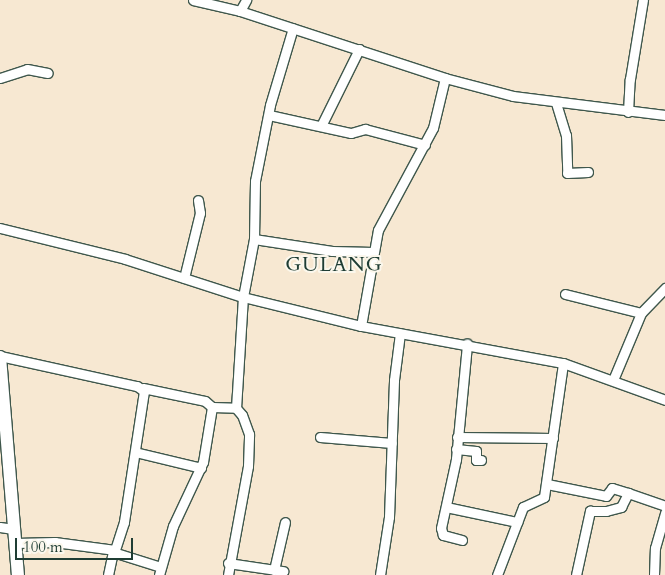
<!DOCTYPE html>
<html>
<head>
<meta charset="utf-8">
<style>
  body { margin:0 }
  #map { position:relative; width:665px; height:575px; overflow:hidden; background:#f7e8d2; font-family:Cardo,serif }
  div>[style] { position:absolute }
  .roads { filter:drop-shadow(1px 0 #3f574c) drop-shadow(-1px 0 #3f574c) drop-shadow(0 1px #3f574c) drop-shadow(0 -1px #3f574c) }
  .street>* { height:9px; margin:-4.5px; padding:0 4.5px; transform-origin:4.5px; border-radius:4.5px; background:#fff }
  .secondary>* { height:12px; margin:-6px; padding:0 6px; transform-origin:6px; border-radius:6px; background:#fff }
  span { translate:-50% -50%; white-space:nowrap; text-align:center; line-height:1.15; -webkit-text-stroke:4px #fbf7ec; paint-order:stroke }
  .quarter-label { font-size:20px; color:#1f3d34; letter-spacing:1px }
  .scale { position:absolute; left:15px; top:538px; width:118px; height:22px; box-sizing:border-box; border:2px solid #1f3d34; border-top:0; padding-left:6px; font-size:15px; line-height:18px; white-space:nowrap; color:#1f3d34; -webkit-text-stroke:4px #fbf7ec; paint-order:stroke }
</style>
</head>
<body>
<div id="map">
  <div class="roads">
    <div class="street">
      <i style="left:193px;top:0;width:48px;rotate:13.2deg"></i>
      <i style="left:240px;top:11px;width:216px;rotate:18.1deg"></i>
      <i style="left:445px;top:78px;width:70px;rotate:14.8deg"></i>
      <i style="left:513px;top:96px;width:153px;rotate:7.1deg"></i>
      <i style="left:240px;top:11px;width:13px;rotate:-61deg"></i>
      <i style="left:0;top:78px;width:28px;rotate:-18deg"></i>
      <i style="left:27px;top:69px;width:21px;rotate:11deg"></i>
      <i style="left:556px;top:103px;width:34px;rotate:73deg"></i>
      <i style="left:566px;top:135px;width:38px;rotate:88deg"></i>
      <i style="left:567px;top:173px;width:21px;rotate:-3deg"></i>
      <i style="left:628px;top:112px;width:33px;rotate:-87deg"></i>
      <i style="left:630px;top:79px;width:80px;rotate:-80.7deg"></i>
      <i style="left:269px;top:115px;width:84px;rotate:12.4deg"></i>
      <i style="left:351px;top:133px;width:15px;rotate:-16deg"></i>
      <i style="left:365px;top:129px;width:62px;rotate:14.9deg"></i>
      <i style="left:321px;top:126px;width:86px;rotate:-63.7deg"></i>
      <i style="left:0;top:228px;width:129px;rotate:13.9deg"></i>
      <i style="left:125px;top:259px;width:124px;rotate:17.9deg"></i>
      <i style="left:243px;top:297px;width:122px;rotate:13.8deg"></i>
      <i style="left:361px;top:326px;width:205px;rotate:10.4deg"></i>
      <i style="left:563px;top:363px;width:109px;rotate:19.9deg"></i>
      <i style="left:254px;top:239px;width:79px;rotate:8.7deg"></i>
      <i style="left:332px;top:251px;width:41px;rotate:1.4deg"></i>
      <i style="left:184px;top:278px;width:67px;rotate:-76.2deg"></i>
      <i style="left:200px;top:213px;width:13px;rotate:-99deg"></i>
      <i style="left:565px;top:294px;width:78px;rotate:14deg"></i>
      <i style="left:361px;top:326px;width:97px;rotate:-80deg"></i>
      <i style="left:378px;top:230px;width:116px;rotate:-61.7deg"></i>
      <i style="left:433px;top:128px;width:51px;rotate:-76.5deg"></i>
      <i style="left:0;top:356px;width:140px;rotate:12.4deg"></i>
      <i style="left:137px;top:386px;width:9px;rotate:36deg"></i>
      <i style="left:144px;top:391px;width:133px;rotate:98.7deg"></i>
      <i style="left:124px;top:522px;width:29px;rotate:108deg"></i>
      <i style="left:115px;top:550px;width:61px;rotate:-172.4deg"></i>
      <i style="left:55px;top:542px;width:40px;rotate:178.6deg"></i>
      <i style="left:613px;top:380px;width:73px;rotate:-67.3deg"></i>
      <i style="left:641px;top:313px;width:35px;rotate:-46deg"></i>
      <i style="left:143px;top:388px;width:63px;rotate:11.8deg"></i>
      <i style="left:205px;top:401px;width:9px;rotate:41deg"></i>
      <i style="left:320px;top:437px;width:72px;rotate:4.8deg"></i>
      <i style="left:457px;top:437px;width:96px;rotate:0.6deg"></i>
      <i style="left:456px;top:449px;width:20px;rotate:6deg"></i>
      <i style="left:476px;top:451px;width:9px;rotate:90deg"></i>
      <i style="left:476px;top:460px;width:5px"></i>
      <i style="left:135px;top:452px;width:68px;rotate:13.6deg"></i>
      <i style="left:547px;top:484px;width:60px;rotate:11.5deg"></i>
      <i style="left:606px;top:496px;width:10px;rotate:-53deg"></i>
      <i style="left:612px;top:488px;width:17px;rotate:17deg"></i>
      <i style="left:446px;top:507px;width:73px;rotate:11.9deg"></i>
      <i style="left:0;top:527px;width:13px;rotate:9deg"></i>
      <i style="left:462px;top:540px;width:20px;rotate:-165deg"></i>
      <i style="left:443px;top:535px;width:7px;rotate:-106deg"></i>
      <i style="left:441px;top:528px;width:71px;rotate:-77.7deg"></i>
      <i style="left:456px;top:459px;width:116px;rotate:-84.5deg"></i>
      <i style="left:228px;top:563px;width:56px;rotate:8.3deg"></i>
      <i style="left:274px;top:570px;width:49px;rotate:-77.1deg"></i>
      <i style="left:108px;top:575px;width:24px;rotate:-78deg"></i>
      <i style="left:113px;top:552px;width:50px;rotate:17.4deg"></i>
      <i style="left:159px;top:575px;width:51px;rotate:-74.1deg"></i>
      <i style="left:173px;top:526px;width:71px;rotate:-64.9deg"></i>
      <i style="left:203px;top:462px;width:56px;rotate:-80.7deg"></i>
      <i style="left:212px;top:407px;width:24px;rotate:2deg"></i>
      <i style="left:236px;top:408px;width:111px;rotate:-86.4deg"></i>
      <i style="left:243px;top:297px;width:59px;rotate:-79.3deg"></i>
      <i style="left:254px;top:239px;width:58px;rotate:-89deg"></i>
      <i style="left:255px;top:181px;width:77px;rotate:-78.8deg"></i>
      <i style="left:270px;top:105px;width:80px;rotate:-73.4deg"></i>
      <i style="left:228px;top:575px;width:111px;rotate:-79.6deg"></i>
      <i style="left:248px;top:466px;width:32px;rotate:-88deg"></i>
      <i style="left:249px;top:434px;width:20px;rotate:-110deg"></i>
      <i style="left:242px;top:415px;width:9px;rotate:-131deg"></i>
      <i style="left:380px;top:575px;width:59px;rotate:-81.2deg"></i>
      <i style="left:389px;top:517px;width:137px;rotate:-87.9deg"></i>
      <i style="left:394px;top:380px;width:47px;rotate:-82.7deg"></i>
      <i style="left:497px;top:575px;width:73px;rotate:-69.1deg"></i>
      <i style="left:523px;top:507px;width:23px;rotate:-25deg"></i>
      <i style="left:544px;top:497px;width:135px;rotate:-81.9deg"></i>
      <i style="left:576px;top:575px;width:66px;rotate:-77.7deg"></i>
      <i style="left:590px;top:511px;width:16px"></i>
      <i style="left:606px;top:511px;width:16px;rotate:-15deg"></i>
      <i style="left:621px;top:507px;width:16px;rotate:-63deg"></i>
      <i style="left:628px;top:493px;width:39px;rotate:19deg"></i>
      <i style="left:654px;top:575px;width:27px;rotate:-88deg"></i>
      <i style="left:655px;top:548px;width:37px;rotate:-74deg"></i>
    </div>
    <div class="secondary">
      <i style="left:0;top:357px;width:219px;rotate:85.3deg"></i>
    </div>
  </div>
  <div class="quarter-label">
    <span style="left:334px;top:264px">GULANG</span>
  </div>
  <div class="scale">100 m</div>
</div>
</body>
</html>
